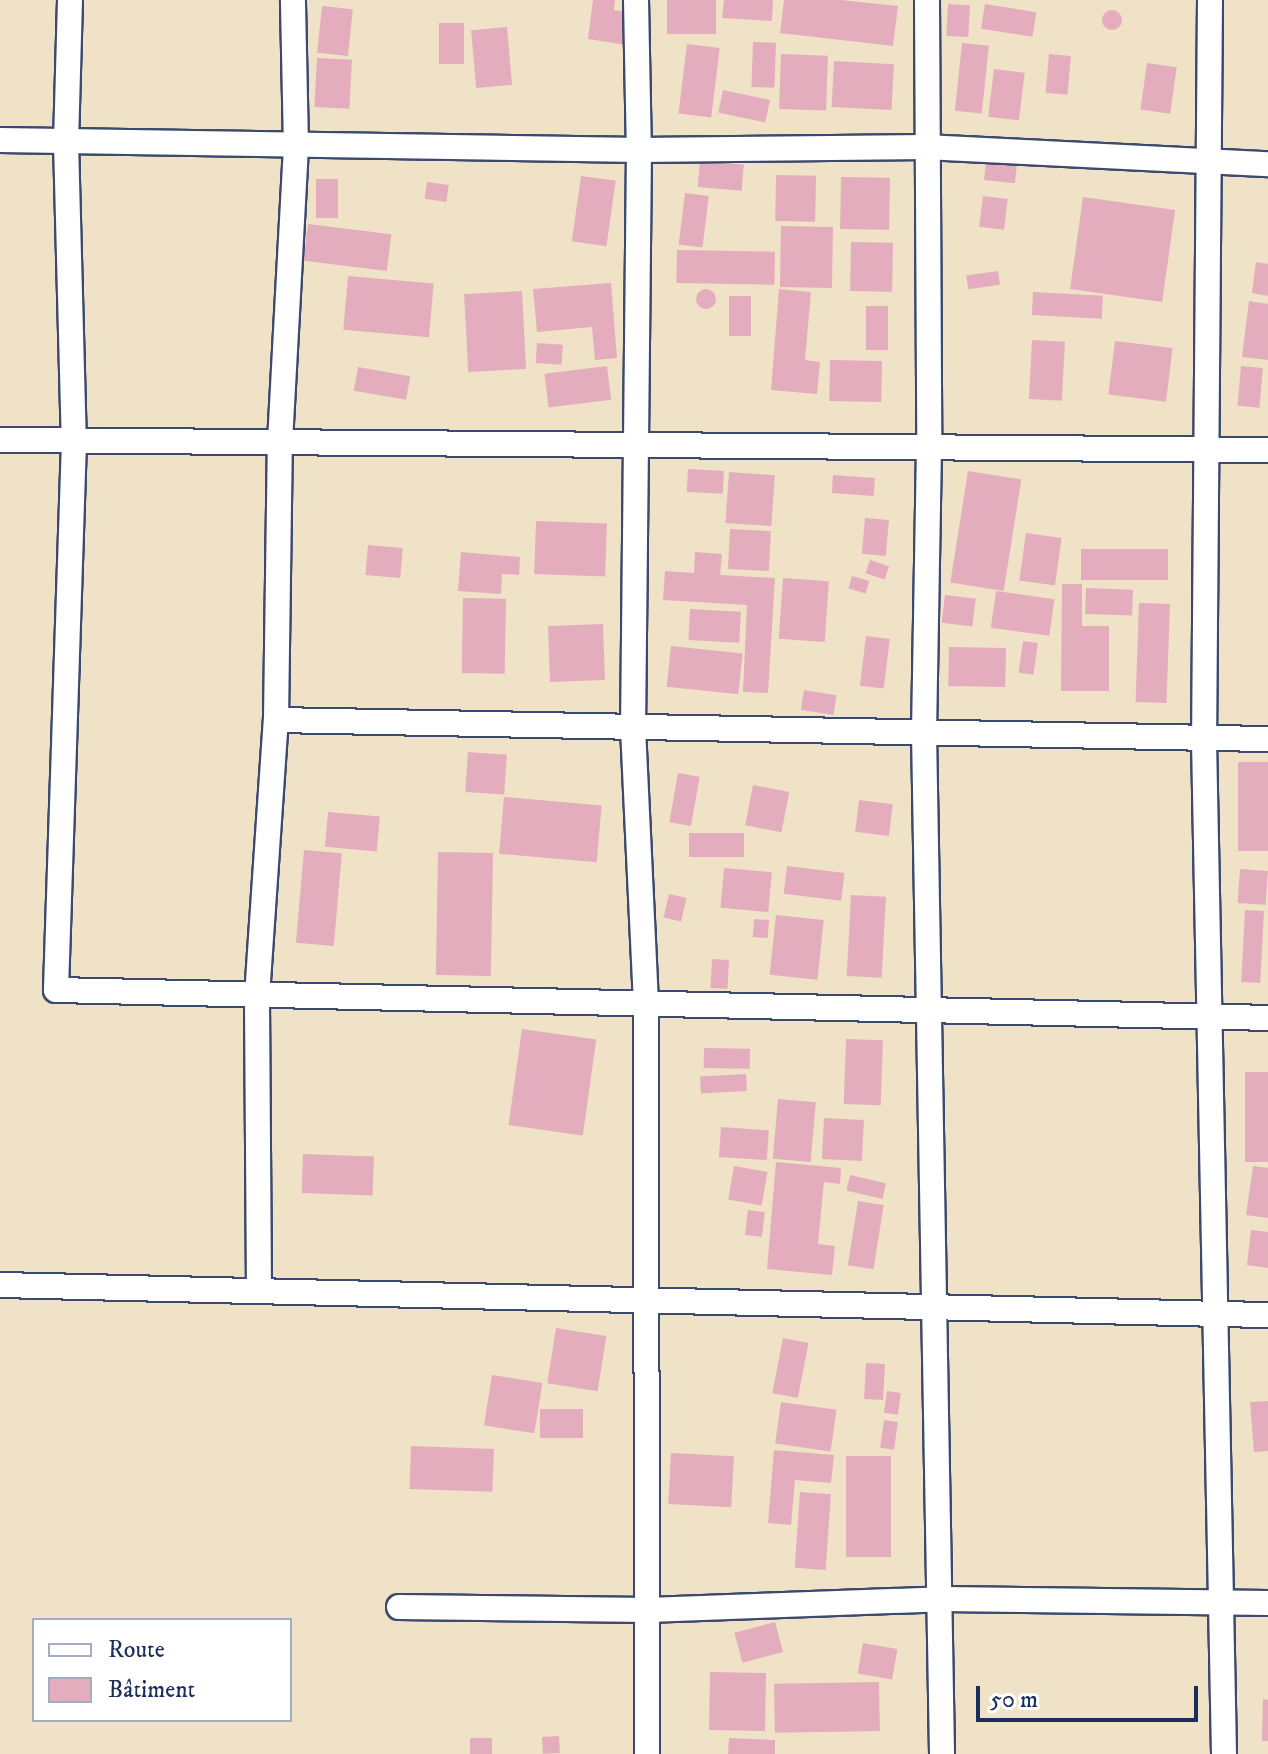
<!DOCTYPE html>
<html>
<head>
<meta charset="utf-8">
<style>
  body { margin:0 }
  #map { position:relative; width:1268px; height:1754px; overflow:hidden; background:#f0e2c6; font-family:"IM FELL DW Pica",serif }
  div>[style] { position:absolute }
  .building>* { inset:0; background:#e4adbe; transform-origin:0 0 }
  .round { border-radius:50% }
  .roads { filter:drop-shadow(2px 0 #3b4a6e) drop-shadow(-2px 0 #3b4a6e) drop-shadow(0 2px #3b4a6e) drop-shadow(0 -2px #3b4a6e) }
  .minor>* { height:24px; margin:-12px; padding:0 12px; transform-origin:12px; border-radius:12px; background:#fff }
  span { translate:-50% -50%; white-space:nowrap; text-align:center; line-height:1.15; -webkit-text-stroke:8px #fff; paint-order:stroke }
  .legend { position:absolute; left:32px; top:1618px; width:260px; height:104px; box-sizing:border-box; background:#fff; border:2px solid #a4acbf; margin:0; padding:10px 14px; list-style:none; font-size:24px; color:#1b2f5e }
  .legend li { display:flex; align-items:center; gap:16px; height:40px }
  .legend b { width:40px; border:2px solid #a4acbf }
  .scale { position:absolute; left:976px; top:1686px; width:222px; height:36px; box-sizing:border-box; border:4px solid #1b2f5e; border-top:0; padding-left:10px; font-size:24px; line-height:28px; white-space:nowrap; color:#1b2f5e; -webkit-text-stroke:6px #fff; paint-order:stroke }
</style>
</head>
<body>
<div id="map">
  <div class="building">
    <i style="clip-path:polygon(593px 0,615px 0,614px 10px,631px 13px,627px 45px,588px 39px)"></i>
    <i style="left:667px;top:0;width:49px;height:34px"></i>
    <i style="clip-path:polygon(724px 0,773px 0,772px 21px,722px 18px)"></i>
    <i style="clip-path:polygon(784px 0,841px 0,898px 6px,893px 46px,780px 33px)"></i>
    <i style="left:948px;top:4px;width:22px;height:32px;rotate:3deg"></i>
    <i style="left:985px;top:4px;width:52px;height:25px;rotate:9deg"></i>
    <i style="left:322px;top:6px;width:31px;height:47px;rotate:6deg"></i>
    <i class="round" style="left:1102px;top:10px;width:20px;height:20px"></i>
    <i style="left:439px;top:23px;width:25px;height:41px"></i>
    <i style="left:507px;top:27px;width:58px;height:36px;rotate:85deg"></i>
    <i style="left:753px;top:42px;width:23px;height:45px;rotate:2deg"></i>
    <i style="left:962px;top:43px;width:27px;height:68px;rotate:6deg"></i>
    <i style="left:687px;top:44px;width:33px;height:70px;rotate:7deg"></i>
    <i style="left:781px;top:54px;width:47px;height:55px;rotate:2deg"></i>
    <i style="left:1049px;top:54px;width:22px;height:39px;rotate:5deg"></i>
    <i style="left:317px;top:58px;width:35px;height:49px;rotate:3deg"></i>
    <i style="left:834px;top:61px;width:60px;height:46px;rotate:3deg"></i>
    <i style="left:1147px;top:63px;width:30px;height:47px;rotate:8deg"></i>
    <i style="left:994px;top:69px;width:31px;height:48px;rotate:7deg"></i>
    <i style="left:723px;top:90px;width:48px;height:23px;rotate:12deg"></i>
    <i style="left:700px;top:161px;width:44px;height:26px;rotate:5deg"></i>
    <i style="left:986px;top:162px;width:31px;height:18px;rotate:6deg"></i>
    <i style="left:776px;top:175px;width:40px;height:46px;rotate:1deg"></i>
    <i style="left:581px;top:176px;width:35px;height:66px;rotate:8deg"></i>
    <i style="left:841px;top:177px;width:49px;height:52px;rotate:1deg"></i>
    <i style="left:338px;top:179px;width:39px;height:22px;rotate:90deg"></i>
    <i style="left:427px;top:182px;width:22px;height:17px;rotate:8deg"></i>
    <i style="left:685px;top:193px;width:24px;height:52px;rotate:7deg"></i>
    <i style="left:983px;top:196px;width:25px;height:31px;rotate:7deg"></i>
    <i style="left:1083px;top:197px;width:93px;height:93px;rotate:8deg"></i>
    <i style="left:308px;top:224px;width:84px;height:37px;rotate:7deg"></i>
    <i style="left:781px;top:226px;width:52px;height:61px;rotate:1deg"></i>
    <i style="left:851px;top:242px;width:42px;height:49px;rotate:1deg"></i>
    <i style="left:677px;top:250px;width:98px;height:33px;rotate:1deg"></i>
    <i style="clip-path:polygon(1256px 262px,1268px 264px,1268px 296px,1252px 293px)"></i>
    <i style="left:998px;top:271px;width:14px;height:32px;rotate:82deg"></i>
    <i style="left:348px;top:276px;width:86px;height:54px;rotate:5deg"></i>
    <i style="clip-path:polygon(611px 283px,617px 358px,595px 360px,592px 327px,537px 332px,533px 289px)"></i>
    <i style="clip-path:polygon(779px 289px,811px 292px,805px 360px,820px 362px,817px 394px,771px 390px)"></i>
    <i class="round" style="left:696px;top:289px;width:20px;height:20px"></i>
    <i style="left:522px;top:291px;width:78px;height:58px;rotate:87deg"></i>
    <i style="left:1033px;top:292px;width:70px;height:23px;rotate:3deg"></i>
    <i style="left:729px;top:296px;width:22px;height:40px"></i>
    <i style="clip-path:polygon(1249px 301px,1268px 304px,1268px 360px,1242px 357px)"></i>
    <i style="left:866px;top:306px;width:22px;height:44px"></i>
    <i style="left:1032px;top:340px;width:33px;height:59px;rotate:3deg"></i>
    <i style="left:1115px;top:341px;width:58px;height:54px;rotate:7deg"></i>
    <i style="left:537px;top:343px;width:26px;height:20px;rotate:4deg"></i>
    <i style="left:830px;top:360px;width:52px;height:41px;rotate:1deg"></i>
    <i style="left:607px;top:366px;width:34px;height:63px;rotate:83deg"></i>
    <i style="left:1241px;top:366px;width:22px;height:40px;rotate:5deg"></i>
    <i style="left:358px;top:367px;width:53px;height:24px;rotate:10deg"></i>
    <i style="left:688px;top:469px;width:36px;height:23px;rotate:3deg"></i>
    <i style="left:968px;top:471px;width:54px;height:113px;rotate:9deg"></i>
    <i style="left:729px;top:472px;width:46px;height:51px;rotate:4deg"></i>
    <i style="left:833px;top:475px;width:42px;height:18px;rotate:4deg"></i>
    <i style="left:865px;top:518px;width:24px;height:36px;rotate:5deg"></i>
    <i style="left:536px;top:521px;width:71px;height:53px;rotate:2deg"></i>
    <i style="left:730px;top:529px;width:41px;height:40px;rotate:3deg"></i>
    <i style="left:1026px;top:533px;width:36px;height:48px;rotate:8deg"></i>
    <i style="left:368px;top:545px;width:35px;height:30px;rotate:5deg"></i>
    <i style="left:1081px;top:549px;width:87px;height:31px"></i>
    <i style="clip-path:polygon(461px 552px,520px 557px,519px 575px,502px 574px,501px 594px,458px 591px)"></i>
    <i style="clip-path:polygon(695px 552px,722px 554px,720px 575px,775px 578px,768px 693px,743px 692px,747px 605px,663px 600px,665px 571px,694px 573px)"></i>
    <i style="left:870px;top:560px;width:20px;height:14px;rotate:18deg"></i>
    <i style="left:852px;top:576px;width:18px;height:13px;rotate:16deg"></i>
    <i style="left:783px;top:578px;width:46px;height:61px;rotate:4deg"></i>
    <i style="clip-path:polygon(1062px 584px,1082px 584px,1082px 626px,1109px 626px,1109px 691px,1061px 691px)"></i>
    <i style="left:1086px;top:588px;width:47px;height:26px;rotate:2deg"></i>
    <i style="left:996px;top:591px;width:59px;height:37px;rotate:8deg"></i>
    <i style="left:945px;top:595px;width:31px;height:28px;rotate:7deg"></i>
    <i style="left:463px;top:598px;width:43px;height:75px;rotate:1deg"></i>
    <i style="left:1139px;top:603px;width:31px;height:99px;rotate:2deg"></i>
    <i style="left:690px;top:609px;width:51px;height:31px;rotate:3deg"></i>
    <i style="left:603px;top:624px;width:56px;height:55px;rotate:88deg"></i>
    <i style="left:866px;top:636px;width:24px;height:50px;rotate:7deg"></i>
    <i style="left:1023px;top:641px;width:15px;height:32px;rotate:8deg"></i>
    <i style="left:671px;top:646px;width:72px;height:41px;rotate:6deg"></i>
    <i style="left:949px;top:647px;width:57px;height:39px;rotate:1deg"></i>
    <i style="left:804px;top:690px;width:33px;height:20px;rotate:9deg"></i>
    <i style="left:468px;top:752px;width:39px;height:40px;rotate:4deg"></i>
    <i style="left:1238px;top:762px;width:30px;height:89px"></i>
    <i style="left:678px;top:773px;width:22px;height:50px;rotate:10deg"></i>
    <i style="left:753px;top:785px;width:37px;height:41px;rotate:11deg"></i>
    <i style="left:504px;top:797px;width:98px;height:57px;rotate:5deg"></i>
    <i style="left:859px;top:800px;width:34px;height:32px;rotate:7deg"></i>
    <i style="left:328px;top:812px;width:52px;height:35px;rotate:5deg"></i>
    <i style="left:744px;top:833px;width:24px;height:55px;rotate:90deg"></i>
    <i style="left:304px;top:850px;width:38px;height:93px;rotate:5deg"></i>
    <i style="left:438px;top:852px;width:55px;height:123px;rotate:1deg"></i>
    <i style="left:787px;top:866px;width:58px;height:28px;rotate:7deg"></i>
    <i style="left:724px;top:868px;width:48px;height:40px;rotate:5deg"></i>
    <i style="left:1240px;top:869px;width:28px;height:34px;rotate:4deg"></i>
    <i style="left:669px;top:894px;width:18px;height:24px;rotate:13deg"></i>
    <i style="left:851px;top:895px;width:35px;height:81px;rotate:3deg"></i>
    <i style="left:1245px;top:910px;width:19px;height:72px;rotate:3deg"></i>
    <i style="left:776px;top:915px;width:48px;height:60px;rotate:6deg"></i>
    <i style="left:754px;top:919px;width:15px;height:18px;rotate:4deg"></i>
    <i style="left:712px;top:959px;width:17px;height:29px;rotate:3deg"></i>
    <i style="left:522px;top:1029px;width:75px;height:97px;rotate:8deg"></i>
    <i style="left:846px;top:1039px;width:37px;height:65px;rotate:2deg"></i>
    <i style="left:704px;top:1048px;width:46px;height:20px;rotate:1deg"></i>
    <i style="left:1245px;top:1072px;width:23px;height:90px"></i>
    <i style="left:746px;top:1074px;width:17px;height:46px;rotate:87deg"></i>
    <i style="left:778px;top:1099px;width:38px;height:60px;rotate:5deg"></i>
    <i style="left:824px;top:1118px;width:40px;height:41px;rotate:3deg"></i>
    <i style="left:721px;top:1127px;width:48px;height:30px;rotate:4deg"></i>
    <i style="left:303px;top:1154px;width:71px;height:39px;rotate:2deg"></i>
    <i style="clip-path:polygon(776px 1162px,841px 1168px,840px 1184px,824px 1182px,818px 1244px,835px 1246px,832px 1275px,767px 1269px)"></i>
    <i style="left:734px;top:1166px;width:34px;height:34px;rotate:10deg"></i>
    <i style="clip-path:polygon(1253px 1166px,1268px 1168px,1268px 1218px,1246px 1215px)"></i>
    <i style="left:850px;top:1175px;width:37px;height:16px;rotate:13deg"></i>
    <i style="left:858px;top:1201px;width:26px;height:65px;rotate:9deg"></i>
    <i style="left:748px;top:1210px;width:17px;height:25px;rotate:7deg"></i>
    <i style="clip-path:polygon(1251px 1230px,1268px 1232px,1268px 1268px,1247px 1265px)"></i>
    <i style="left:556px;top:1328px;width:51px;height:56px;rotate:9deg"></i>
    <i style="left:783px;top:1338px;width:26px;height:56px;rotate:11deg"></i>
    <i style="left:866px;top:1363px;width:19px;height:36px;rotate:3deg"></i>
    <i style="left:492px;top:1375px;width:51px;height:51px;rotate:9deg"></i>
    <i style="left:887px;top:1391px;width:14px;height:22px;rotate:8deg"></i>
    <i style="clip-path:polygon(1268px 1401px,1268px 1451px,1254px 1452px,1250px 1402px)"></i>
    <i style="left:781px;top:1402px;width:56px;height:42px;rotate:8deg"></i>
    <i style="left:540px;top:1409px;width:43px;height:29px"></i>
    <i style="left:884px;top:1420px;width:14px;height:28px;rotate:8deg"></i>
    <i style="left:411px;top:1446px;width:83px;height:43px;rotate:2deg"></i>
    <i style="clip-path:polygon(774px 1450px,834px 1455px,831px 1483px,795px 1480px,791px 1525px,768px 1523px)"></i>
    <i style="left:671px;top:1453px;width:63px;height:51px;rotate:3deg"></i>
    <i style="left:846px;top:1456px;width:45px;height:101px"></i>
    <i style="left:800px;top:1492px;width:31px;height:76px;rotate:4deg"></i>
    <i style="left:775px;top:1622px;width:31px;height:42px;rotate:75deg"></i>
    <i style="left:863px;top:1643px;width:35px;height:31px;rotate:10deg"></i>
    <i style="left:710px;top:1672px;width:56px;height:58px;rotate:1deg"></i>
    <i style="left:879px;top:1682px;width:49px;height:105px;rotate:89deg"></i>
    <i style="clip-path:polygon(1263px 1699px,1268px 1700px,1268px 1741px,1262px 1741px)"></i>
    <i style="left:559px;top:1736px;width:17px;height:17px;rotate:87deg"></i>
    <i style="left:492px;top:1738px;width:16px;height:22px;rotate:90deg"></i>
    <i style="clip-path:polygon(729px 1738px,775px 1740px,775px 1754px,728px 1754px)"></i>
  </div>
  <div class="roads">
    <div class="minor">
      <i style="left:70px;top:0;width:142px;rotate:91.6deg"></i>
      <i style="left:66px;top:142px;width:299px;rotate:88.5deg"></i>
      <i style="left:74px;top:441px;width:549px;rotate:91.88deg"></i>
      <i style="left:56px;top:990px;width:1212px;rotate:1.32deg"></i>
      <i style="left:636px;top:0;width:150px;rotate:88.9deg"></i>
      <i style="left:639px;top:150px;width:578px;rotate:90.59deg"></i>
      <i style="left:633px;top:728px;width:277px;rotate:87.3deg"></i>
      <i style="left:646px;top:1005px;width:749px;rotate:89.92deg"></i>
      <i style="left:927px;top:0;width:447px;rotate:89.7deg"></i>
      <i style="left:929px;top:447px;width:285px;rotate:91deg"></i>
      <i style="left:924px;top:732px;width:1022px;rotate:88.99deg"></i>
      <i style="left:1210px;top:0;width:740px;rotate:90.46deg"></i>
      <i style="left:1204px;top:740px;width:1014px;rotate:88.87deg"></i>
      <i style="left:0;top:140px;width:639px;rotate:0.9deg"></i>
      <i style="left:639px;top:150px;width:288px;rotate:-0.6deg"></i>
      <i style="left:927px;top:147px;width:341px;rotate:2.9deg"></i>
      <i style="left:0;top:440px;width:1268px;rotate:0.45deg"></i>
      <i style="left:276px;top:720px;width:992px;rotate:1.1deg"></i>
      <i style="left:0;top:1285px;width:1268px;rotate:1.36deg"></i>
      <i style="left:259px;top:1289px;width:293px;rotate:-90.4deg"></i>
      <i style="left:257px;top:996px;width:277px;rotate:-86.1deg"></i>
      <i style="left:276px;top:720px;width:278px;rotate:-89.2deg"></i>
      <i style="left:280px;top:442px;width:295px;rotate:-86.9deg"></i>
      <i style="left:296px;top:147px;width:147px;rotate:-91.2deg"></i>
      <i style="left:399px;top:1607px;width:249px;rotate:0.7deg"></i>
      <i style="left:648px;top:1610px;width:294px;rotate:-2.1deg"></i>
      <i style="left:942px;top:1599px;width:326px;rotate:0.7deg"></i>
    </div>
  </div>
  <ul class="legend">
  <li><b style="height:10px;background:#fff"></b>Route</li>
  <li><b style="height:22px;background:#e4adbe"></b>Bâtiment</li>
  </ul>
  <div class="scale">50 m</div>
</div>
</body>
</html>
